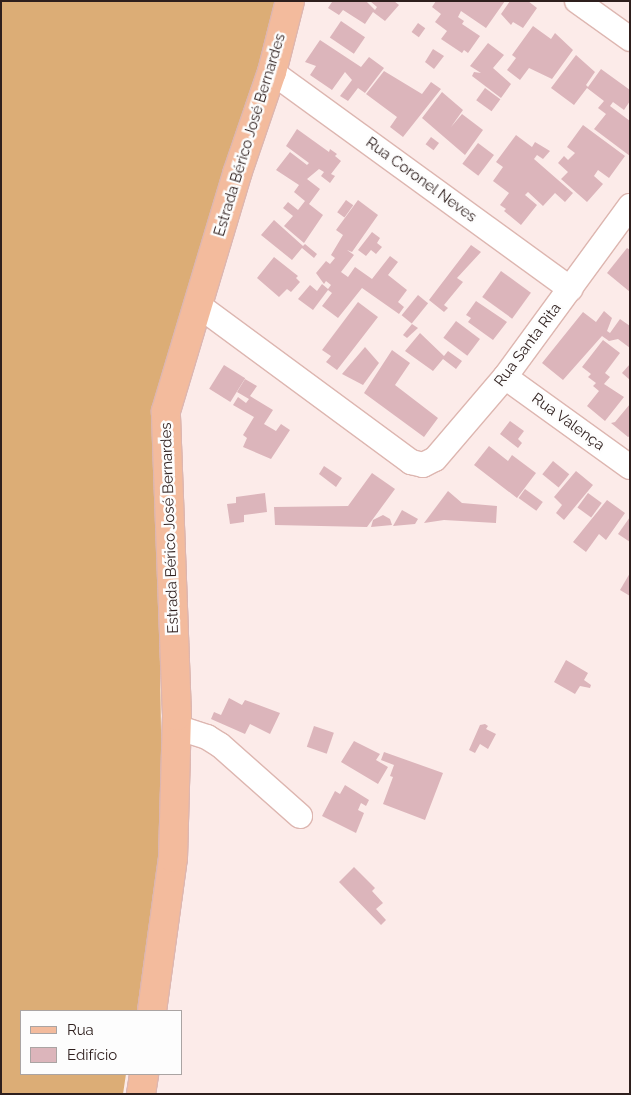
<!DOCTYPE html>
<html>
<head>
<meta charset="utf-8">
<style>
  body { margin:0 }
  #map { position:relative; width:631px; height:1095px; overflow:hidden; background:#fcebe9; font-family:Raleway,sans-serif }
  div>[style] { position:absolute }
  .forest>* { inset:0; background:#dcad76 }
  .building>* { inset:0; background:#dcb5bb; transform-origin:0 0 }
  .roads { filter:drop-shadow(1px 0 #ddb6b0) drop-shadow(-1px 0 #ddb6b0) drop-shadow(0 1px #ddb6b0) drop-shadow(0 -1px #ddb6b0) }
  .minor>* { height:24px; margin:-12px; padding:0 12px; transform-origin:12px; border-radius:12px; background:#fff }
  .major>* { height:28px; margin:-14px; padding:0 14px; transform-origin:14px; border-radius:14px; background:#f3bb9d }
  span { translate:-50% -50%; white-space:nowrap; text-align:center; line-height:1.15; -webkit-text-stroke:5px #fdfdfd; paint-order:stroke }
  .street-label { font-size:15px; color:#2e1f1d }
  .frame { position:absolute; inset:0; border:2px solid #2e1f1d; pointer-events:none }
  .legend { position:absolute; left:20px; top:1010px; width:162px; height:65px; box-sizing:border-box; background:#fdfdfd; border:1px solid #aaa4a3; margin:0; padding:6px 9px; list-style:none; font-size:15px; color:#2e1f1d }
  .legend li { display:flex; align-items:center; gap:10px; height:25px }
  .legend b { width:25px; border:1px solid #aaa4a3 }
</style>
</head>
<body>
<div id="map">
  <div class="forest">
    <i style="clip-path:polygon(1px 1px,280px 1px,156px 412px,163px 857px,137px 1011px,21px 1011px,21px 1074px,126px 1074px,123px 1094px,1px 1094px)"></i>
  </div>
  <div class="building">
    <i style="clip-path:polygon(330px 1px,366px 1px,375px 10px,377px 7px,370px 1px,394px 1px,399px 5px,385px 21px,373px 12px,365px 24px,343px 10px,339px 15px,328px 8px,332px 2px)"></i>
    <i style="clip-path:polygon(436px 1px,505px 1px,486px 28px,461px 11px,458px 17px,464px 21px,462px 24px,480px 36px,468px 53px,464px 50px,462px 53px,441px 39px,447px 31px,435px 22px,441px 14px,432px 7px)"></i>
    <i style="clip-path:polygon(510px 1px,528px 1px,537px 8px,523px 28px,513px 22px,511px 25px,501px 14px)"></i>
    <i style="left:341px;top:21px;width:29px;height:20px;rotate:34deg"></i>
    <i style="left:418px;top:23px;width:9px;height:11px;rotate:36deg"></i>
    <i style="clip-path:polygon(533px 26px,551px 39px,555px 33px,573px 50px,552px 79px,529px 68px,520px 80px,507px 70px,516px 58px,512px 55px)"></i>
    <i style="clip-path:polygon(320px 40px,361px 67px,369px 57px,384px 68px,365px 93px,358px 88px,348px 101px,340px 96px,352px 80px,345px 72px,332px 90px,310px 75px,316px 66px,305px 62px)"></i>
    <i style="clip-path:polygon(488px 43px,504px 55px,493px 68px,511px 84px,501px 98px,472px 76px,474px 72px,481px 73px,470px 66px)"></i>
    <i style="clip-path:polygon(433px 49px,444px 56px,434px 69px,425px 62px)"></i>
    <i style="clip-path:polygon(576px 55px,595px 72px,586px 85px,588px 87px,601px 69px,630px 90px,630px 101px,624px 110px,613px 102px,610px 106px,630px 121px,630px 156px,594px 129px,606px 114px,598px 108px,604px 101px,587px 88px,574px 105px,551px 88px)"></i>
    <i style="clip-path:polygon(384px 71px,422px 94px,431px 82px,441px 89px,403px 137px,390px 127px,397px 117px,366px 94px)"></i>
    <i style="left:485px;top:88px;width:19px;height:15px;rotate:36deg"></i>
    <i style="clip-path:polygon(442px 92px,463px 110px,451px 127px,462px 114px,483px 130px,465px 155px,422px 118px)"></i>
    <i style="clip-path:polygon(583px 125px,625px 156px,609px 178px,598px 170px,594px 176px,603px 184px,587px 202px,561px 179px,568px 172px,558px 163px,564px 156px,568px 160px,575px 153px,567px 147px)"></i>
    <i style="clip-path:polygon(297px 129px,329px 152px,330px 149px,337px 154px,335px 156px,341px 161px,331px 174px,335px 176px,330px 183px,321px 176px,324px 172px,319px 169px,307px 179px,320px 189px,309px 204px,323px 215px,304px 243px,284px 226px,293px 216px,283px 208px,288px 202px,298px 210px,305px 201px,294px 192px,299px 185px,276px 170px,290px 152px,307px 165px,309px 163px,286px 146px)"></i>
    <i style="clip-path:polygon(516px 135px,532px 147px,535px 142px,550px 151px,543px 159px,537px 155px,534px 159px,573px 193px,565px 202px,555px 193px,543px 206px,528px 192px,525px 195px,537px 205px,521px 225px,504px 211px,506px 209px,500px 205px,509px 193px,493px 181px,503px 167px,496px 162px)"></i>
    <i style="left:431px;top:137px;width:10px;height:9px;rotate:37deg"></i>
    <i style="left:478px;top:143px;width:20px;height:26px;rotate:37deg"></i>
    <i style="left:346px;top:200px;width:9px;height:15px;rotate:36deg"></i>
    <i style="clip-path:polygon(358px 200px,378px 215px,352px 252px,347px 250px,354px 255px,341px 272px,348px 277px,355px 267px,372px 279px,390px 256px,398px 262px,388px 275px,407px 290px,398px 302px,404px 307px,399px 314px,362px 288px,338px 318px,322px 306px,332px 293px,328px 290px,313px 310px,298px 299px,310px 285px,317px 291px,322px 284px,328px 289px,331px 285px,326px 281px,324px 284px,316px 273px,326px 261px,330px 264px,335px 258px,331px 255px,343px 235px,336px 230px)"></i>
    <i style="clip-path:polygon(274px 220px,303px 246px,305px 244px,317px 254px,314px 258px,302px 248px,292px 260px,261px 235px)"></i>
    <i style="clip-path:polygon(372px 232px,380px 238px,377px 243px,382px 247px,376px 254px,371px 250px,366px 256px,358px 250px)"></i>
    <i style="clip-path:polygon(471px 245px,481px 252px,457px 278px,463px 282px,444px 305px,448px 308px,444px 312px,429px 300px)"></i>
    <i style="clip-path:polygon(627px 248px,630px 250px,630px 292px,607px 273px)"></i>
    <i style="clip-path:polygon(274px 257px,298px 276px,296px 278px,300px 282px,291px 292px,287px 289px,279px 297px,257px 278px)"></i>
    <i style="left:501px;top:271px;width:37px;height:32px;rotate:36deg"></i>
    <i style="left:418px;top:295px;width:13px;height:26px;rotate:39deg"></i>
    <i style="clip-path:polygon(476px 301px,507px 322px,493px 340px,468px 322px,471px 318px,466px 315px)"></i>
    <i style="clip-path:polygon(358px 302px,378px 317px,337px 370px,326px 362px,331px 356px,322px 350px)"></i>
    <i style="clip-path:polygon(604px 311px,612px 318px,607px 331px,610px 333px,620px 319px,630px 326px,630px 348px,618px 339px,609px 341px,602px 336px,563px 380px,542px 363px,583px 312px,596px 322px)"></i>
    <i style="left:456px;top:321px;width:30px;height:21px;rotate:37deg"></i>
    <i style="clip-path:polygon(412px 324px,418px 328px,407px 338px,403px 335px)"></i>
    <i style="clip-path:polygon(420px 333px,444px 356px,448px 351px,462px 361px,456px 369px,443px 359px,433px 371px,405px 351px)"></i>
    <i style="clip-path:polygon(603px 340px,620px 353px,605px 373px,610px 377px,604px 384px,624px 397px,605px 421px,587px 406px,599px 391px,593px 386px,596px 383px,588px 377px,591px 374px,582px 367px)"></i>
    <i style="clip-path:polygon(365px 347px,379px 363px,363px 385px,342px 374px)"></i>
    <i style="clip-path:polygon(392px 350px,410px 363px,395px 385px,438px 418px,424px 437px,364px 393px)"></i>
    <i style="clip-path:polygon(630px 364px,630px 380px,622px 373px)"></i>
    <i style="left:224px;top:365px;width:25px;height:28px;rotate:32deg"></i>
    <i style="clip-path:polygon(245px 379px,257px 386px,250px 396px,273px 410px,264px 424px,276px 431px,281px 424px,290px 430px,271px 459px,243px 447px,247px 438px,243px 435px,254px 417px,233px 405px,238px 397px,246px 403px,249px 399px,237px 392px)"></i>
    <i style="clip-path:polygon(630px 404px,630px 436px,628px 437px,611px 423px,615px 422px)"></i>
    <i style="clip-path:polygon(510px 421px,524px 431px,518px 439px,522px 443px,518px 448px,500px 434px)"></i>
    <i style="clip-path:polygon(489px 446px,508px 461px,512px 455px,536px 473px,517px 498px,474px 465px)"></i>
    <i style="left:553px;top:461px;width:21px;height:17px;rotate:39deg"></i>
    <i style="clip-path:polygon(324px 466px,342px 478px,336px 487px,319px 474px)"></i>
    <i style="clip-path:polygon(576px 471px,593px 485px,564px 520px,556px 513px,562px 505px,554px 497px)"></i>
    <i style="clip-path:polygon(372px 473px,395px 489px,367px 527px,275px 525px,274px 507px,348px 506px)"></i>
    <i style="left:525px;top:489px;width:22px;height:11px;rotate:36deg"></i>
    <i style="clip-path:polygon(448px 491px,462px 503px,497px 506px,496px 523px,444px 520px,424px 523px)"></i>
    <i style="clip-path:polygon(265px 493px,267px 512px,244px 515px,244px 522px,230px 524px,227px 504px,236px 503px,236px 497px)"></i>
    <i style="left:588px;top:493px;width:17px;height:18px;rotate:36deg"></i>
    <i style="clip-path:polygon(607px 500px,625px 513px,606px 540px,599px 534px,586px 552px,573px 542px)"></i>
    <i style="clip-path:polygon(402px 510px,418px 519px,415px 524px,393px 526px)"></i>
    <i style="clip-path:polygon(383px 515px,390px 519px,392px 525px,371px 527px,373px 520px)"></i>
    <i style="clip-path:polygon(630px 517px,630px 542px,618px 534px)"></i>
    <i style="clip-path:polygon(630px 573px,630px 596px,620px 590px)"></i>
    <i style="clip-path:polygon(566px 660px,588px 673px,584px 680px,591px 685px,590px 688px,580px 686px,575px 694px,554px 682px)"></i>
    <i style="clip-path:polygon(229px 698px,242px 705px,245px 700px,280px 713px,270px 734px,250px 724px,245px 734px,211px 719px,214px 712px,221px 715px)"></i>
    <i style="clip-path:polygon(485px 724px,488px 726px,486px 729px,496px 734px,488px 749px,480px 744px,475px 753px,469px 750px,480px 725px)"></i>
    <i style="left:314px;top:726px;width:21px;height:22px;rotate:19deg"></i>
    <i style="clip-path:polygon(354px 741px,380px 754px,376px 760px,388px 767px,378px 784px,341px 762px)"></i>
    <i style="clip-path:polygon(384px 752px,443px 773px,425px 820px,383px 804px,393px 777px,390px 776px,394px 765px,381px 760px)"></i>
    <i style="clip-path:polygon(345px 785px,369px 800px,366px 806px,361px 803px,358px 810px,364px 813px,356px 833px,322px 816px,335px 791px,340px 794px)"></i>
    <i style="clip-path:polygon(354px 867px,375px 888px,372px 891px,383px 903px,376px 909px,386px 920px,381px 925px,339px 882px)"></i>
  </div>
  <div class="roads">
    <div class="minor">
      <i style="left:577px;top:1px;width:65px;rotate:35.6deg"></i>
      <i style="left:272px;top:72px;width:369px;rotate:36deg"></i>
      <i style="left:198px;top:305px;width:265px;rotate:36.4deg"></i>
      <i style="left:411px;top:462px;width:12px;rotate:14deg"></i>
      <i style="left:423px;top:465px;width:13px;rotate:-27deg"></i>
      <i style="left:435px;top:459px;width:108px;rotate:-49.5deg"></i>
      <i style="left:505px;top:377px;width:212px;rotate:-53.8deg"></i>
      <i style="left:505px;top:377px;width:154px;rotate:35.8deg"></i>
      <i style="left:176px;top:727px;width:33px;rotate:18deg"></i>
      <i style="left:207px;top:737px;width:15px;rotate:32deg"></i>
      <i style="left:220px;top:745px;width:107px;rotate:41.6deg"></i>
    </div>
    <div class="major">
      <i style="left:152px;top:1011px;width:154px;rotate:-82.2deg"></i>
      <i style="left:173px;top:858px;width:142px;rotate:-88.4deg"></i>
      <i style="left:177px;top:716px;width:305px;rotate:-92.1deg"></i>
      <i style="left:166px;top:411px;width:247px;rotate:-73.3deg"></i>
      <i style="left:237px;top:174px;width:108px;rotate:-71.1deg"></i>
      <i style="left:272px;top:72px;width:73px;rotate:-75.8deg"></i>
      <i style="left:141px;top:1094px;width:20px;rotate:-81deg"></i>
    </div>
  </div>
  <div class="street-label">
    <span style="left:250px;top:135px;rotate:-73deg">Estrada Bérico José Bernardes</span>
    <span style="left:421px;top:180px;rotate:36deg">Rua Coronel Neves</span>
    <span style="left:528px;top:345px;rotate:-53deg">Rua Santa Rita</span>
    <span style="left:568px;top:422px;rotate:36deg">Rua Valença</span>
    <span style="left:170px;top:528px;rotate:-92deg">Estrada Bérico José Bernardes</span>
  </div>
  <div class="frame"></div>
  <ul class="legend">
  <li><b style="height:6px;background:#f3bb9d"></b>Rua</li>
  <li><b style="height:14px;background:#dcb5bb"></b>Edifício</li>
  </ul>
</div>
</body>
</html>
